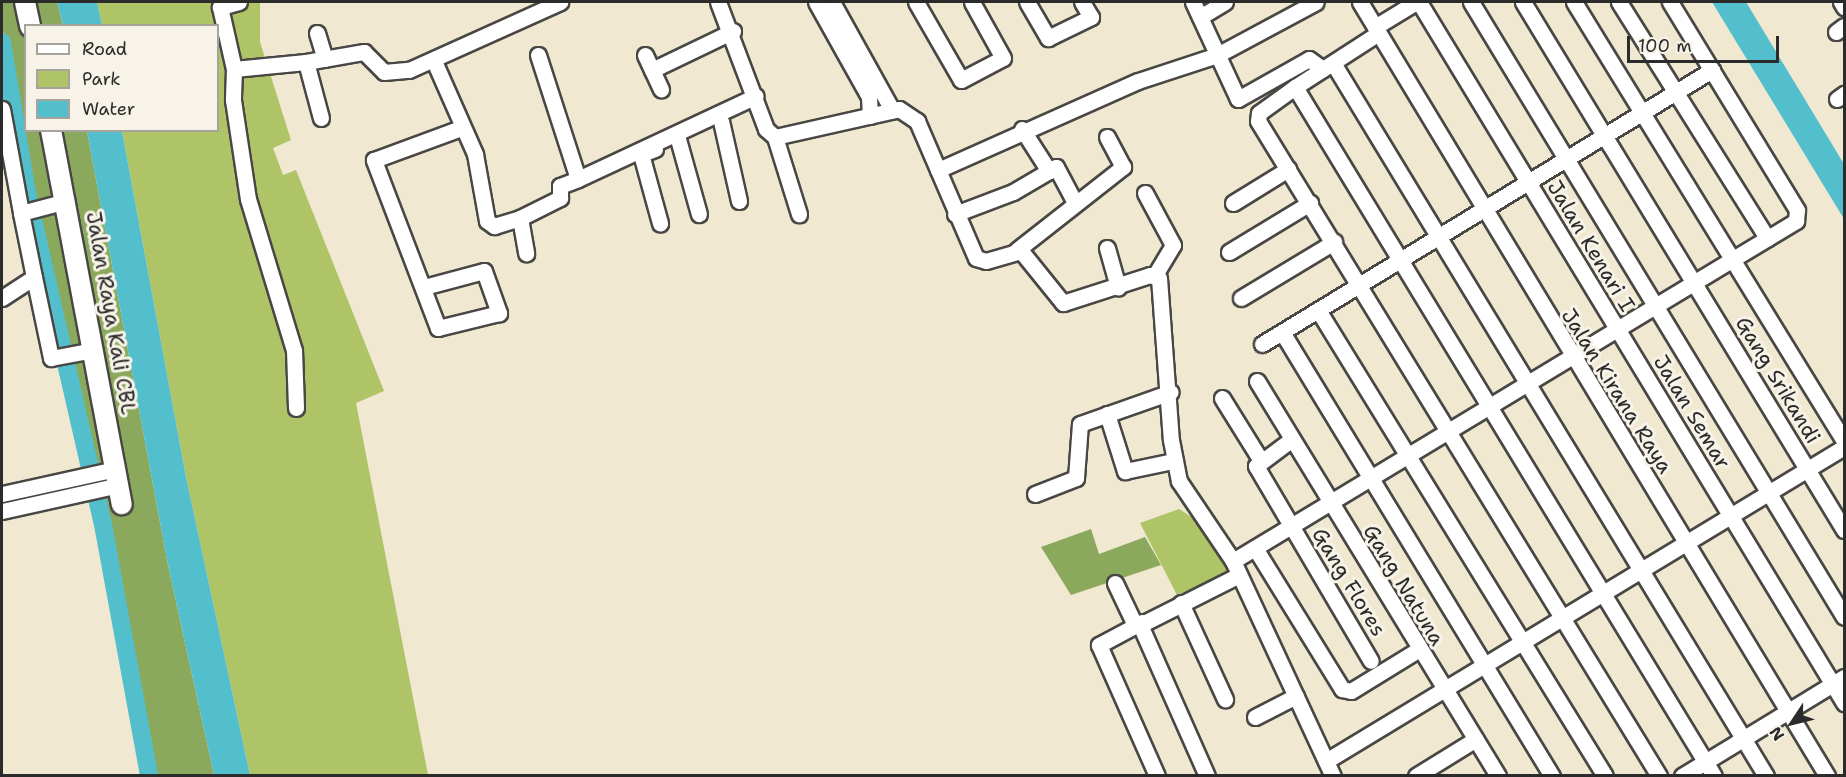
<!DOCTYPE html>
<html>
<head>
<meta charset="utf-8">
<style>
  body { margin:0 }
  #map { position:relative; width:1846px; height:777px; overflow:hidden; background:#f0e8d0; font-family:"Shantell Sans",sans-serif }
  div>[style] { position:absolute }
  .green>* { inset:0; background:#afc367 }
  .forest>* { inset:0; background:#8ba95c }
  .water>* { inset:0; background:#53bfcd }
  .river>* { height:18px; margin:-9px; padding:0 9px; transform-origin:9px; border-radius:9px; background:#53bfcd }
  .roads { filter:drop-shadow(2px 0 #494744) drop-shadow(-2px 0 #494744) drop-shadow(0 2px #494744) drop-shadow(0 -2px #494744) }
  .minor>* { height:15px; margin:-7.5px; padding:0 7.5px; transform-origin:7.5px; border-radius:7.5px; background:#fff }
  .major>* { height:20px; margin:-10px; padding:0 10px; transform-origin:10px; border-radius:10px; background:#fff }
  span { translate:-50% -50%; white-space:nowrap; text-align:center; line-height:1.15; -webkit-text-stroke:6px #f7f3e8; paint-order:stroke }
  .street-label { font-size:21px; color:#2b2b2b }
  .frame { position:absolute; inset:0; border:3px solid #2b2b2b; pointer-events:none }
  .legend { position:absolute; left:24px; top:24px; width:195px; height:108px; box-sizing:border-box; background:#f7f3e8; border:2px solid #a5a39c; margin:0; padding:8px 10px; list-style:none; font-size:18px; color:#2b2b2b }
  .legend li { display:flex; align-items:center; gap:12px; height:30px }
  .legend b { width:30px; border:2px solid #a5a39c }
  .north { position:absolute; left:1762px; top:693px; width:60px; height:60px; -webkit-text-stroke:4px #f7f3e8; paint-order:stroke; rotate:235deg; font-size:16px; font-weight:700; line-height:24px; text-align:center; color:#2b2b2b }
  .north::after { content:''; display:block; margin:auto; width:21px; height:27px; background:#2b2b2b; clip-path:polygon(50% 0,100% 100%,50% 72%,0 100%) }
  .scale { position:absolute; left:1627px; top:36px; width:152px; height:27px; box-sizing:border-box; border:3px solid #2b2b2b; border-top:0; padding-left:8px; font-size:18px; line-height:21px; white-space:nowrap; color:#2b2b2b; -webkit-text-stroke:4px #f7f3e8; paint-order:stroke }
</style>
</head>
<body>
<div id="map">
  <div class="green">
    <i style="clip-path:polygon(97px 2px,260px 2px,260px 42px,291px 140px,273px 148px,283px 175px,296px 170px,384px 391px,356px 403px,428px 775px,250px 775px,186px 477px,122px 131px,218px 130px,218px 26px,102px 25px)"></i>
    <i style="clip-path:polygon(1179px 509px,1202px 524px,1230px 572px,1177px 595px,1140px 523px)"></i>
  </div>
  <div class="forest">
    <i style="clip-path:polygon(2px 2px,57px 2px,63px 25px,26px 26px,26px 130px,87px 131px,168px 565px,214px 775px,151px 775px,2px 26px)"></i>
    <i style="clip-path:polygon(1091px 529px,1099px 554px,1145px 537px,1161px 565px,1071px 595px,1041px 547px)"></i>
  </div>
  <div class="water">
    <i style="clip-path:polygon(57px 2px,97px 2px,102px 25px,63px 25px)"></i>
    <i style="clip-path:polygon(1712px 2px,1746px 2px,1844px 164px,1844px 219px)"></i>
    <i style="clip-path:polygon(87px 131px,122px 131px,186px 477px,250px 775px,214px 775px,168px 565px)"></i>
  </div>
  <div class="river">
    <i style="left:2px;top:42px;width:153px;rotate:80.6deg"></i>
    <i style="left:27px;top:193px;width:346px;rotate:77.1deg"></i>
    <i style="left:104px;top:530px;width:250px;rotate:79.6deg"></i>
  </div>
  <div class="roads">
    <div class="minor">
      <i style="left:239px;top:2px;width:20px;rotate:165deg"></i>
      <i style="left:220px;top:7px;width:64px;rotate:77.3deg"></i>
      <i style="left:234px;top:69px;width:72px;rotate:-5.6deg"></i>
      <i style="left:718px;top:2px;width:136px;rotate:69.3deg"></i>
      <i style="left:766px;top:129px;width:12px;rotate:42deg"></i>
      <i style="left:775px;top:137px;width:127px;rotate:-12.7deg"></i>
      <i style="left:899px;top:109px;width:22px;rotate:34deg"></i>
      <i style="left:917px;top:121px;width:149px;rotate:66.7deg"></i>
      <i style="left:976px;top:258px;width:10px;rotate:17deg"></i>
      <i style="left:986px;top:261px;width:36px;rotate:-16deg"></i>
      <i style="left:1021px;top:251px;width:67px;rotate:51.1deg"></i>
      <i style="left:1063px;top:303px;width:91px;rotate:-17.8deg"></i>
      <i style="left:1150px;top:275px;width:9px;rotate:18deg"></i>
      <i style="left:1159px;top:278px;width:162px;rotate:85.8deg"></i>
      <i style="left:1171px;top:440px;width:42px;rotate:79deg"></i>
      <i style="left:1179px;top:481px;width:97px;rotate:56deg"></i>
      <i style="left:1233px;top:561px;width:237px;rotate:65.1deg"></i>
      <i style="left:816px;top:2px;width:109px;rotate:60.8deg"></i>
      <i style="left:869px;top:97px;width:19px;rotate:87deg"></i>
      <i style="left:832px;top:2px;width:124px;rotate:60.9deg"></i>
      <i style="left:916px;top:2px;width:90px;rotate:60deg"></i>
      <i style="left:961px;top:80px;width:47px;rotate:-27.6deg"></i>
      <i style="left:1003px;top:58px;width:64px;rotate:-119deg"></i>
      <i style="left:1027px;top:2px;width:42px;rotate:59.7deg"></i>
      <i style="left:1048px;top:38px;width:48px;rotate:-26deg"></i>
      <i style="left:1091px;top:17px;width:17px;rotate:-121deg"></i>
      <i style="left:1193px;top:2px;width:107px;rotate:65.1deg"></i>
      <i style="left:1238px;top:99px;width:81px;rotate:-29.4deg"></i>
      <i style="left:1309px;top:59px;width:17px;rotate:36deg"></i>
      <i style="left:1360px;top:2px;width:904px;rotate:58.89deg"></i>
      <i style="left:1419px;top:2px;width:820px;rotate:58.77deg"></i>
      <i style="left:1471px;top:2px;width:719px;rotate:58.76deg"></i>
      <i style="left:1523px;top:2px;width:618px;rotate:58.7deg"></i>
      <i style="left:1574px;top:2px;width:515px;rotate:58.41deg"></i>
      <i style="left:1619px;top:2px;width:279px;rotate:57.9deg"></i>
      <i style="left:1841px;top:2px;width:6px;rotate:59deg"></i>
      <i style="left:1200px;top:17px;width:29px;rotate:-31deg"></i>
      <i style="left:1375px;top:27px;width:48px;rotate:-31.4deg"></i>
      <i style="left:1836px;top:32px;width:10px;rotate:-37deg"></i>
      <i style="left:317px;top:33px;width:27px;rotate:73deg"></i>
      <i style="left:1377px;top:34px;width:98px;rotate:147.1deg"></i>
      <i style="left:1295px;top:87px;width:44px;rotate:144.2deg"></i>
      <i style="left:1259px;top:113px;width:8px;rotate:97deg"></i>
      <i style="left:1258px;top:121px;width:768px;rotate:58.52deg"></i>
      <i style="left:538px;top:55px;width:130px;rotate:72.1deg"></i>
      <i style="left:578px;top:179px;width:196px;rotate:-25deg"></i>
      <i style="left:645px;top:55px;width:38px;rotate:65deg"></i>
      <i style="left:434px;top:61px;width:102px;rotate:66.2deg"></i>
      <i style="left:475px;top:154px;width:68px;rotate:79.8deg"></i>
      <i style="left:487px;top:221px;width:9px;rotate:36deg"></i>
      <i style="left:494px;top:226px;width:27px;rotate:-17deg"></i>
      <i style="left:520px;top:218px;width:36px;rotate:80deg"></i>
      <i style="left:1333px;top:63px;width:834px;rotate:58.73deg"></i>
      <i style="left:234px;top:69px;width:31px;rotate:92deg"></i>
      <i style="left:233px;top:100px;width:100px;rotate:81.4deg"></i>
      <i style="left:248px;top:199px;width:158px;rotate:73.1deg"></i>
      <i style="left:294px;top:350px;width:58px;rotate:88deg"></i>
      <i style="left:652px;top:70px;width:90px;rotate:-25.7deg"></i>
      <i style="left:1295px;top:87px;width:806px;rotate:58.7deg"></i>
      <i style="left:1837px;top:99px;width:9px;rotate:-36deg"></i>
      <i style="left:2px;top:109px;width:106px;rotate:79.6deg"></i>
      <i style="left:21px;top:213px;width:47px;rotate:-14.9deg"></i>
      <i style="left:321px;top:118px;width:58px;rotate:-105deg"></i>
      <i style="left:306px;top:62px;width:59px;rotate:-9.8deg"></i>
      <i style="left:364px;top:52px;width:28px;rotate:45deg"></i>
      <i style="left:384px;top:72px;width:25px;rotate:-5deg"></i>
      <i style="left:409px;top:70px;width:166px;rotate:-24.2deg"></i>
      <i style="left:721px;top:121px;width:82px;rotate:77.3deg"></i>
      <i style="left:1022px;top:129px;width:50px;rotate:57.3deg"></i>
      <i style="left:1049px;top:171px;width:8px;rotate:-30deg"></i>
      <i style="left:1056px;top:167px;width:40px;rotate:62deg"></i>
      <i style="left:775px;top:137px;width:81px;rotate:72.7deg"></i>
      <i style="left:678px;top:139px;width:78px;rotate:74.4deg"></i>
      <i style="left:655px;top:149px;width:15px;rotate:160deg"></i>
      <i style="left:641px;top:154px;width:72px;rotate:74.6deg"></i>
      <i style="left:938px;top:170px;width:219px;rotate:-24deg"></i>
      <i style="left:1138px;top:81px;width:83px;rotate:-18.2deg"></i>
      <i style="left:1217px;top:55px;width:112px;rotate:-28.2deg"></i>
      <i style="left:1145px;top:193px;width:59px;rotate:61.7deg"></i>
      <i style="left:1173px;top:245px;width:35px;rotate:121deg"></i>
      <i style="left:1233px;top:203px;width:65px;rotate:-31.7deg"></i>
      <i style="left:955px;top:214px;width:62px;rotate:-20.8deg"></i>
      <i style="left:1013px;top:192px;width:42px;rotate:-30.3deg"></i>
      <i style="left:520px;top:218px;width:45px;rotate:-26.6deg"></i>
      <i style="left:560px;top:198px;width:12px;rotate:-90deg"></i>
      <i style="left:560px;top:186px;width:19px;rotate:-21deg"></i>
      <i style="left:1107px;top:248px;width:41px;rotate:74.2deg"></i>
      <i style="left:1017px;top:250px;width:135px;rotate:-38.1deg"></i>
      <i style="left:1123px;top:167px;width:34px;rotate:-118deg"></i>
      <i style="left:1229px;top:252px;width:95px;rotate:-31.2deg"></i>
      <i style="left:34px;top:277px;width:83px;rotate:78.1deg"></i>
      <i style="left:51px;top:358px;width:44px;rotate:-10.5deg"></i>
      <i style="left:424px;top:287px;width:62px;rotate:-14.9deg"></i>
      <i style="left:484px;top:271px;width:45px;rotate:70.3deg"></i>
      <i style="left:499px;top:313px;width:63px;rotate:166.2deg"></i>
      <i style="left:438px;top:328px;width:180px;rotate:-110.9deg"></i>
      <i style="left:374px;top:160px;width:93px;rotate:-20.2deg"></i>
      <i style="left:2px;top:298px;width:38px;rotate:-33deg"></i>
      <i style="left:34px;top:277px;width:65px;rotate:-101.5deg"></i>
      <i style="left:1241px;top:298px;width:109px;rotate:-31.1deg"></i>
      <i style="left:1318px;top:310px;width:547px;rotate:58.37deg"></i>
      <i style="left:1282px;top:332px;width:520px;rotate:58.7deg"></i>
      <i style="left:1262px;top:344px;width:527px;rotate:-31.34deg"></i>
      <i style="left:1257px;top:381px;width:463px;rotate:58.6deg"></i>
      <i style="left:1222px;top:398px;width:72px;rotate:58.1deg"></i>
      <i style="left:1107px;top:414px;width:60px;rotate:72.5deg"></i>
      <i style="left:1125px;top:471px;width:49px;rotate:-11.8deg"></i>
      <i style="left:1292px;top:439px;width:45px;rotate:143.1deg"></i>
      <i style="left:1256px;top:466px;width:226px;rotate:59.5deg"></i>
      <i style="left:2px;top:494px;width:117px;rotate:-12.4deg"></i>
      <i style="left:1035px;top:494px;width:44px;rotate:-21.3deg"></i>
      <i style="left:1076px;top:478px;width:54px;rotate:-85.8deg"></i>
      <i style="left:1080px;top:424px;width:96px;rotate:-19.4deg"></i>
      <i style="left:2px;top:511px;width:120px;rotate:-12.5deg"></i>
      <i style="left:1255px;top:548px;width:166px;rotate:58.3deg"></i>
      <i style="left:1342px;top:689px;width:9px;rotate:13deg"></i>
      <i style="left:1351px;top:691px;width:79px;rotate:-31.5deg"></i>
      <i style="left:1233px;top:561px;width:658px;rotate:-31.13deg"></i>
      <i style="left:1796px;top:221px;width:11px;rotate:-85deg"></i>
      <i style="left:1797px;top:210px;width:244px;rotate:-121.4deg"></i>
      <i style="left:1115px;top:583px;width:47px;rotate:64.5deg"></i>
      <i style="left:1181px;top:603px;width:106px;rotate:65.4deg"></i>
      <i style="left:1142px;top:622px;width:49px;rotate:151.9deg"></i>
      <i style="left:1099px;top:645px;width:143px;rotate:66.1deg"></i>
      <i style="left:1255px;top:717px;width:46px;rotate:-27.1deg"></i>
      <i style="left:1326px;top:761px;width:606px;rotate:-31.22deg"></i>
      <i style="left:1207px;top:776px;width:165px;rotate:-113.9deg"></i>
      <i style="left:1140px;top:625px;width:111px;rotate:-26.8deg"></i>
      <i style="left:1416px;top:776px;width:70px;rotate:-31.7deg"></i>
      <i style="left:1682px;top:776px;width:190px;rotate:-31.4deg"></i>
    </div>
    <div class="major">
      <i style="left:25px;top:2px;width:25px;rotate:78deg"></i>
      <i style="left:51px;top:130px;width:381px;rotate:79.3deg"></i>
    </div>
  </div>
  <div class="street-label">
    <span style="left:1591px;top:246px;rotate:59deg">Jalan Kenari I</span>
    <span style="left:111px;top:313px;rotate:80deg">Jalan Raya Kali CBL</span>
    <span style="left:1778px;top:380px;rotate:59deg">Gang Srikandi</span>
    <span style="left:1617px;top:391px;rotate:58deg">Jalan Kirana Raya</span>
    <span style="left:1692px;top:412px;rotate:59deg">Jalan Semar</span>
    <span style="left:1349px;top:582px;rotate:59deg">Gang Flores</span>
    <span style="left:1404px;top:585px;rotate:59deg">Gang Natuna</span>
  </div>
  <div class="frame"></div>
  <ul class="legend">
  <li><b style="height:8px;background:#fff"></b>Road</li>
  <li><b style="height:16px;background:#afc367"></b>Park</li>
  <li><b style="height:16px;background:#53bfcd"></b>Water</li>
  </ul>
  <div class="north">N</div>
  <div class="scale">100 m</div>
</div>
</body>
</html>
